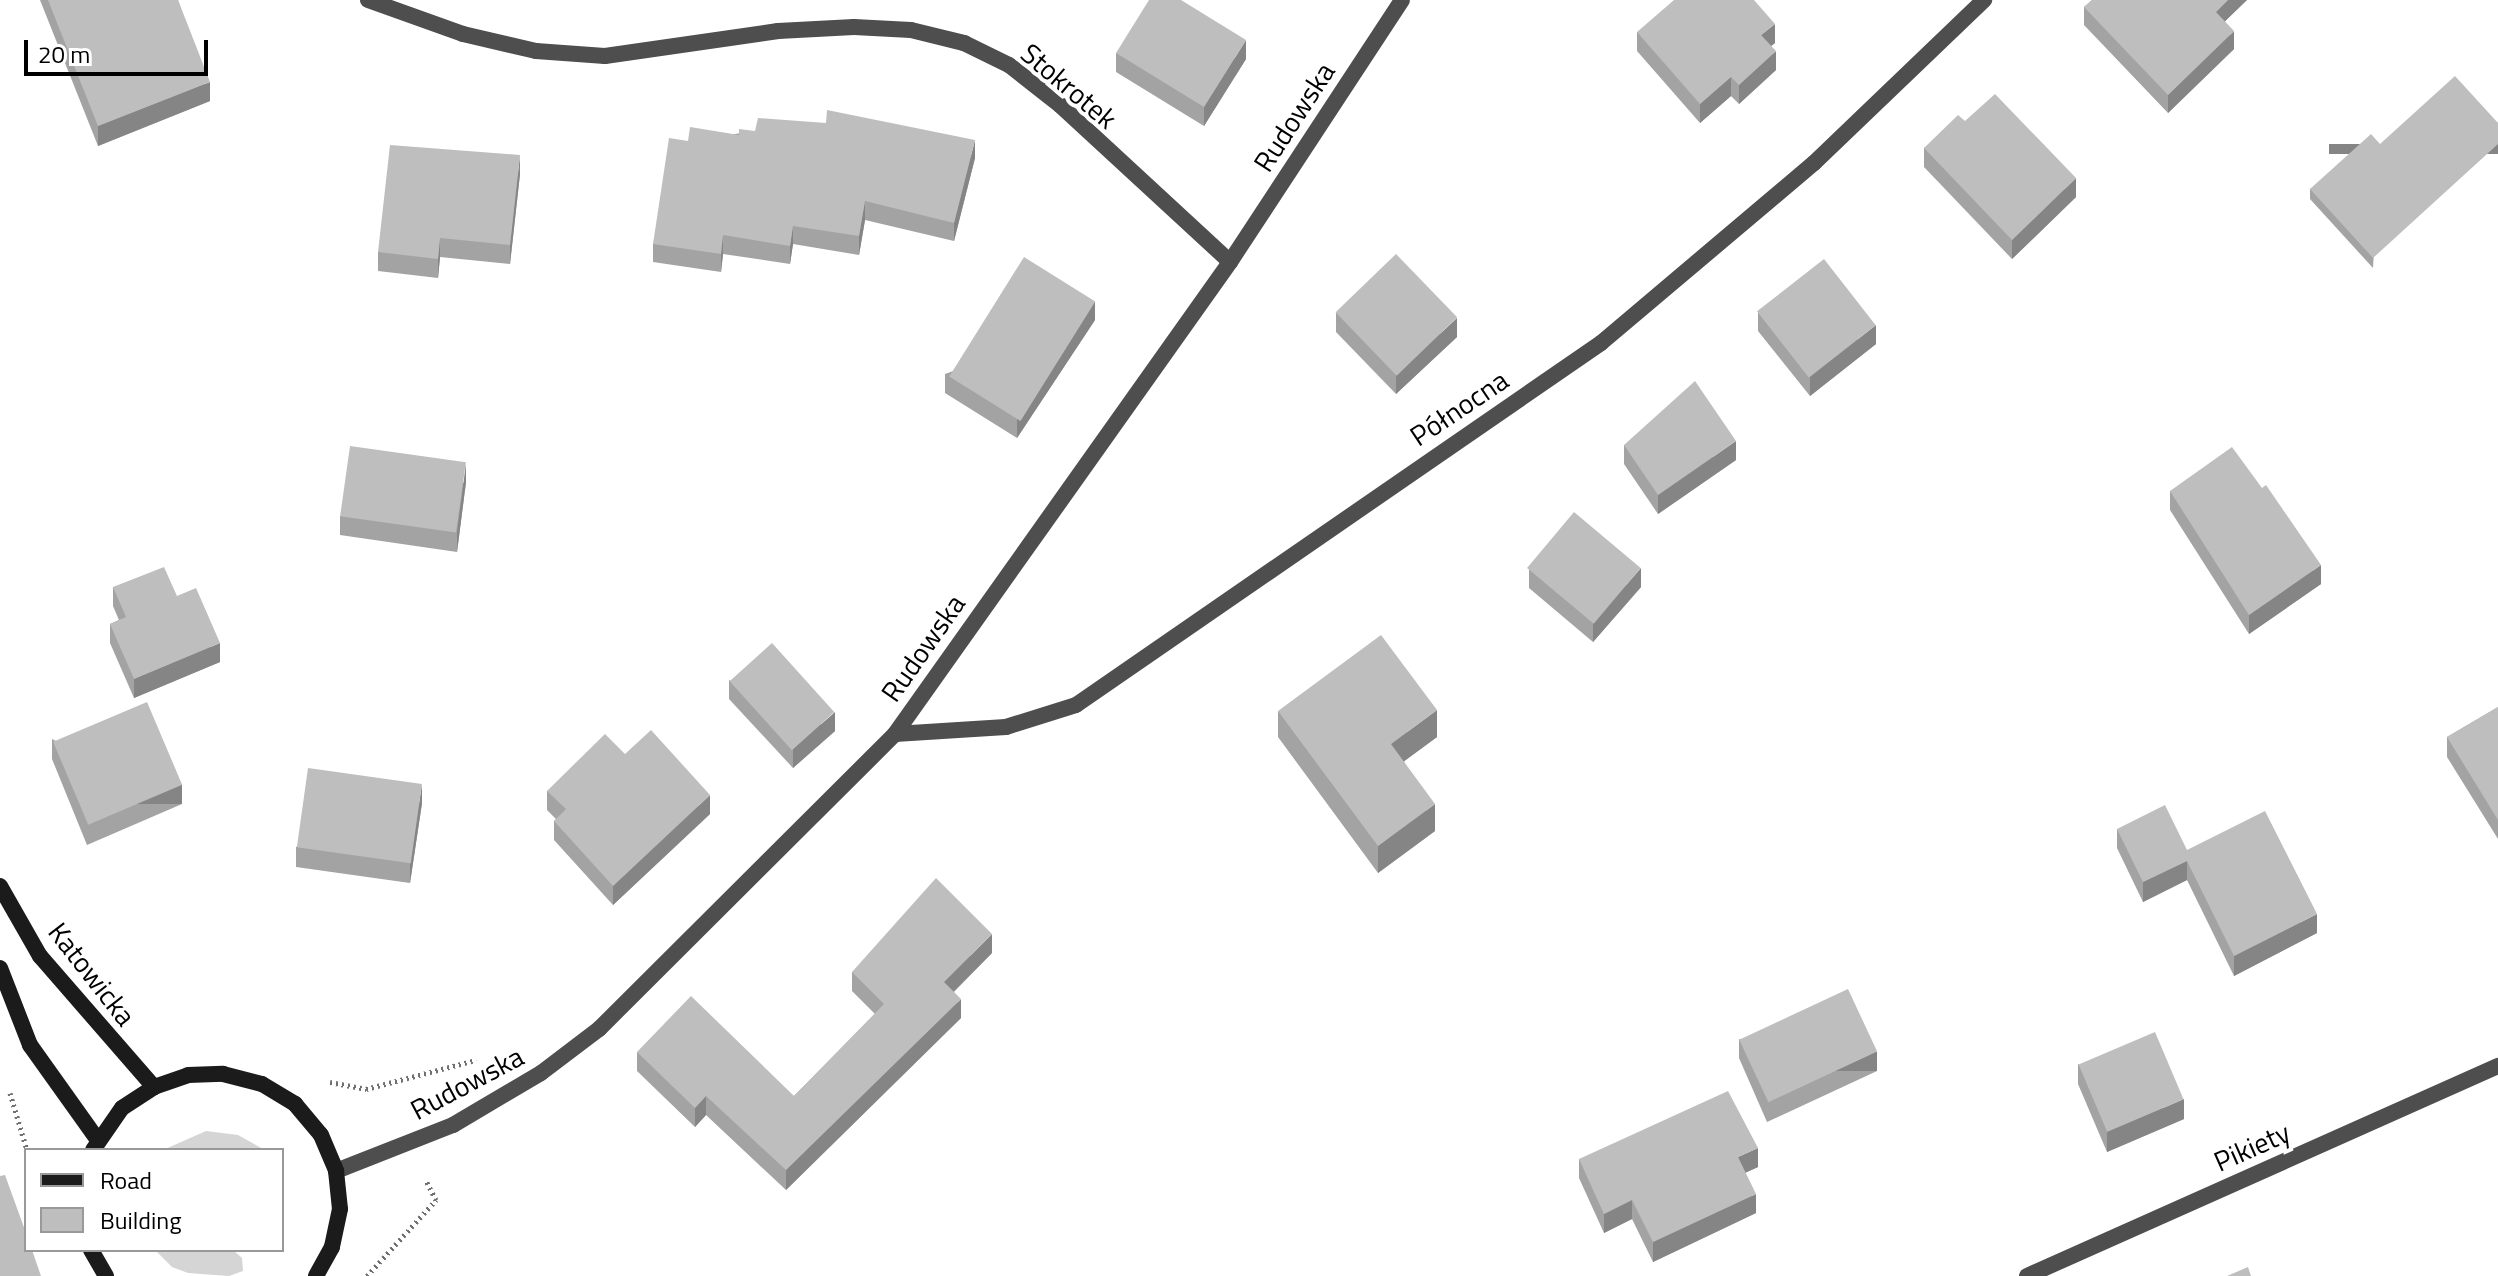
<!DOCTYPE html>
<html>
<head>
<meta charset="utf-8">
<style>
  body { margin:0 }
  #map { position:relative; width:2498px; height:1276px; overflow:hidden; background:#fff; font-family:"Titillium Web",sans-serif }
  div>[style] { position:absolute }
  .green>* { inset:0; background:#d5d5d5 }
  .path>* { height:5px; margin-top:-2.5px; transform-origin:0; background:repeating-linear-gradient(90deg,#707070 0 2px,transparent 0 6px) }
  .minor>* { height:16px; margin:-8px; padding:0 8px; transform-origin:8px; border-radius:8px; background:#4e4e4e }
  .tertiary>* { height:16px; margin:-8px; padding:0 8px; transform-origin:8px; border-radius:8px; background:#4e4e4e }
  .secondary>* { height:16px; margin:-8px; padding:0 8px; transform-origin:8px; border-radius:8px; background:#1b1b1b }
  .wall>* { inset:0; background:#a3a3a3 }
  .shaded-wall>* { inset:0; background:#858585; transform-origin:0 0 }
  .building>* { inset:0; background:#bebebe; transform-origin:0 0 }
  span { translate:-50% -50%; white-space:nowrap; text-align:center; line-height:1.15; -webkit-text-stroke:8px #fff; paint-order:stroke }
  .street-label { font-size:28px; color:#000 }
  .legend { position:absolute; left:24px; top:1148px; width:260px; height:104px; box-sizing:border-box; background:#fff; border:2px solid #999; margin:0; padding:10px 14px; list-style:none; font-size:24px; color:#000 }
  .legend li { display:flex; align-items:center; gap:16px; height:40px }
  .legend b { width:40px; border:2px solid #999 }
  .scale { position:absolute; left:24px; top:40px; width:184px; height:36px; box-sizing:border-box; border:4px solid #000; border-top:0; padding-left:10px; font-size:24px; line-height:28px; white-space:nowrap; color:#000; -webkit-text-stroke:6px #fff; paint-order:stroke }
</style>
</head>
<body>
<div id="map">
  <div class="green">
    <i style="clip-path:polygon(206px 1131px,238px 1135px,265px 1150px,163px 1150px)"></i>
    <i style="clip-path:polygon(155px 1250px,233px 1250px,242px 1258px,243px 1271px,229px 1276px,188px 1273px,172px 1267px)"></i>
  </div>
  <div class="path">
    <i style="left:330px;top:1082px;width:37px;rotate:11deg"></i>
    <i style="left:366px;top:1089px;width:114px;rotate:-14.8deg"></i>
    <i style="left:10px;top:1093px;width:59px;rotate:73.4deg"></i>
    <i style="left:367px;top:1276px;width:103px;rotate:-47.8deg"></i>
    <i style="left:436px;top:1200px;width:22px;rotate:-117deg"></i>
  </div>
  <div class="minor">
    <i style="left:368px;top:0;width:101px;rotate:19.7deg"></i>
    <i style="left:463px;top:34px;width:75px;rotate:13.1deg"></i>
    <i style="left:536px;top:51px;width:69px;rotate:4.1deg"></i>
    <i style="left:605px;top:56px;width:175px;rotate:-8.2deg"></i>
    <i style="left:778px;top:31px;width:76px;rotate:-3deg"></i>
    <i style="left:854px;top:27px;width:57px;rotate:3deg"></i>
    <i style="left:911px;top:30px;width:55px;rotate:13.8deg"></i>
    <i style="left:964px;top:43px;width:50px;rotate:26.1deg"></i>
    <i style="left:1009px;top:65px;width:65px;rotate:38.1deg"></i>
    <i style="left:1060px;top:105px;width:231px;rotate:42.7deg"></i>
    <i style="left:895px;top:734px;width:111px;rotate:-3.6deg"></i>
    <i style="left:1006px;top:727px;width:73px;rotate:-17.4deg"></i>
    <i style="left:1076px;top:705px;width:638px;rotate:-34.59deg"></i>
    <i style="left:1601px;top:343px;width:279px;rotate:-40.2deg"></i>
    <i style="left:1814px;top:163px;width:236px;rotate:-43.8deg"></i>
    <i style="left:336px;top:1171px;width:126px;rotate:-21.5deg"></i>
    <i style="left:453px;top:1125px;width:102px;rotate:-30.6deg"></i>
    <i style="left:541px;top:1073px;width:73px;rotate:-37.2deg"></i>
    <i style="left:599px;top:1029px;width:418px;rotate:-44.9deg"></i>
    <i style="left:895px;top:734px;width:579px;rotate:-54.63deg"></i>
    <i style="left:1230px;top:262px;width:313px;rotate:-56.7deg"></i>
  </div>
  <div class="tertiary">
    <i style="left:2027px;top:1276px;width:516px;rotate:-24.03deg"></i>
  </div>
  <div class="secondary">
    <i style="left:0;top:886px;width:81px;rotate:60.3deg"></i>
    <i style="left:40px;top:956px;width:174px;rotate:49deg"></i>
    <i style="left:0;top:968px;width:83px;rotate:68.7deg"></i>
    <i style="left:30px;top:1045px;width:115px;rotate:54.5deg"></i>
    <i style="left:93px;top:1150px;width:51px;rotate:-55.4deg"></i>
    <i style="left:122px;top:1108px;width:38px;rotate:-33deg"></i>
    <i style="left:154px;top:1087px;width:36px;rotate:-19deg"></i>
    <i style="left:188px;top:1075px;width:35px;rotate:-2deg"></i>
    <i style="left:223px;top:1074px;width:40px;rotate:14.4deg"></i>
    <i style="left:262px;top:1084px;width:39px;rotate:31deg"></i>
    <i style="left:295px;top:1104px;width:40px;rotate:50deg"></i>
    <i style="left:321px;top:1135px;width:39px;rotate:67deg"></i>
    <i style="left:336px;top:1171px;width:38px;rotate:84deg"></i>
    <i style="left:340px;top:1209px;width:39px;rotate:102deg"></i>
    <i style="left:332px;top:1247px;width:33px;rotate:119deg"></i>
    <i style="left:91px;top:1250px;width:30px;rotate:60deg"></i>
  </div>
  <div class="wall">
    <i style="clip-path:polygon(40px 0,178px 0,210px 101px,98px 146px)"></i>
    <i style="clip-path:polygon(2092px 0,2247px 0,2225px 21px,2234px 49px,2168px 113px,2084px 25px,2084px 7px)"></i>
    <i style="clip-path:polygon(1637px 32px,1775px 43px,1771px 46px,1776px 70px,1739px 104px,1731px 96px,1700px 123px,1637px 51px)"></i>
    <i style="clip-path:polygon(1116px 53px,1246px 59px,1204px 126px,1116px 72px)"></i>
    <i style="clip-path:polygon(1965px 121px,2076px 197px,2012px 259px,1924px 167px,1924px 148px)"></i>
    <i style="clip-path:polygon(755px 131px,975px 158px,954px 241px,865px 220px,859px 255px,793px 244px,790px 264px,723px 254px,721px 272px,653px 262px,653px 244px,688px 141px)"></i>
    <i style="clip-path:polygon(2380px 144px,2373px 268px,2310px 199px,2310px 189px)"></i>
    <i style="clip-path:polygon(520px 174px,510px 264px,440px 257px,438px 278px,378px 271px,378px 252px)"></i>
    <i style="clip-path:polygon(1758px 312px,1876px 344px,1810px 396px,1758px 331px)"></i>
    <i style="clip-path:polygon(1336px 313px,1457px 337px,1396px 394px,1336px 332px)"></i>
    <i style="clip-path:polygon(1095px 320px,1017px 438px,945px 393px,945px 374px)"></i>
    <i style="clip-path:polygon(1624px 445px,1736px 460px,1658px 514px,1624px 464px)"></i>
    <i style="clip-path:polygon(466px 482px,457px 552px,340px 535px,340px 516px)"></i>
    <i style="clip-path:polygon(2262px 488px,2321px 584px,2249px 634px,2170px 510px,2170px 491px)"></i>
    <i style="clip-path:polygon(1529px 569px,1641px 587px,1593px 642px,1529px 588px)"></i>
    <i style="clip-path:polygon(113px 587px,177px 596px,220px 662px,134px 698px,110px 643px,110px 624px,119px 620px,113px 606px)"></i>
    <i style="clip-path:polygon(729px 680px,835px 731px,793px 768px,729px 699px)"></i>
    <i style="clip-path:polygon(2498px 707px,2498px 839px,2447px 757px,2447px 737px)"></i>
    <i style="clip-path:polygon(1278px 711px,1437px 737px,1404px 761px,1435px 831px,1378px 873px,1278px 737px)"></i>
    <i style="clip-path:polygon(52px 739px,182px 804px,87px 845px,52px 759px)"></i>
    <i style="clip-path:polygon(625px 754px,710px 814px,613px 905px,554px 840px,554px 821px,556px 819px,547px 810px,547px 791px)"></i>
    <i style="clip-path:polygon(422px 803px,410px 883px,296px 867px,296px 847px)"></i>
    <i style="clip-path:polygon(2117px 829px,2187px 850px,2317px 933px,2234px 976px,2187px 880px,2143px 902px,2117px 848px)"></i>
    <i style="clip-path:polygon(992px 953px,954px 992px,961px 1018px,786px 1190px,706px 1115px,695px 1127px,637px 1071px,637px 1052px,794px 1096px,875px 1014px,852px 991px,852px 972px)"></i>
    <i style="clip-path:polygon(1739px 1039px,1877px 1071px,1767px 1122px,1739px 1058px)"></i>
    <i style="clip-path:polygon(2078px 1064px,2184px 1119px,2107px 1152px,2078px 1084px)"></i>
    <i style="clip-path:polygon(1579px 1159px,1758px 1167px,1745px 1173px,1756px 1213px,1653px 1262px,1632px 1219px,1604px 1233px,1579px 1178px)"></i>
  </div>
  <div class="shaded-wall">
    <i style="clip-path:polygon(2228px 0,2247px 0,2216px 30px,2216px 12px)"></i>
    <i style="clip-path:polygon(1775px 24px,1775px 43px,1761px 54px,1761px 35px)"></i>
    <i style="clip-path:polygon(2234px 31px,2234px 49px,2168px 113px,2168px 95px)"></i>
    <i style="clip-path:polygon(1246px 40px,1246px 59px,1204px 126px,1204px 107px)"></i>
    <i style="clip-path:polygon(1776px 51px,1776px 70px,1739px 104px,1739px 85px)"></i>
    <i style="clip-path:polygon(1731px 77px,1731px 96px,1700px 123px,1700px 104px)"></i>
    <i style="clip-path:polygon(210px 82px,210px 101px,98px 146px,98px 126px)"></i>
    <i style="clip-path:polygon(975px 140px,975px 158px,954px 241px,954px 223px)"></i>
    <i style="left:2498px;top:144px;width:10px;height:169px;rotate:90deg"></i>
    <i style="clip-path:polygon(520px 155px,520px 174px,510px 264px,510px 245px)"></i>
    <i style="clip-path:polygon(2076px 178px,2076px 197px,2012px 259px,2012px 240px)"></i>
    <i style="clip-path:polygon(865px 201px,865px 220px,859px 255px,859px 236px)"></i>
    <i style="clip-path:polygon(793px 226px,793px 244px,790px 264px,790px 246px)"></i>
    <i style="clip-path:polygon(723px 235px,723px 254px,721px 272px,721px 254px)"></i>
    <i style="clip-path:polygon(440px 238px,440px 257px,438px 278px,438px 259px)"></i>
    <i style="clip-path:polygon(1095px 301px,1095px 320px,1017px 438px,1017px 419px)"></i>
    <i style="clip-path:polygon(1457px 318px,1457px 337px,1396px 394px,1396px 375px)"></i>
    <i style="clip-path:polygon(1876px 325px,1876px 344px,1810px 396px,1810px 377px)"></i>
    <i style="clip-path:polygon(1736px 441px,1736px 460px,1658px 514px,1658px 495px)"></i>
    <i style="clip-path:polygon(466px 463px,466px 482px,457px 552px,457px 533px)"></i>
    <i style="clip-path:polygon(2321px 565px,2321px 584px,2249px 634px,2249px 615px)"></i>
    <i style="clip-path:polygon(1641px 568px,1641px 587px,1593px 642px,1593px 623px)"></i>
    <i style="clip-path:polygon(220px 643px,220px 662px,134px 698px,134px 679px)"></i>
    <i style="clip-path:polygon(1437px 710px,1437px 737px,1391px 771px,1391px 744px)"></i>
    <i style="clip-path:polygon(835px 712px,835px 731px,793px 768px,793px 749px)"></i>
    <i style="clip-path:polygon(422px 784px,422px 803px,410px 883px,410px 864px)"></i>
    <i style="left:182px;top:785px;width:19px;height:103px;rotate:90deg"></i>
    <i style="clip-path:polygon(710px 795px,710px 814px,613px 905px,613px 886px)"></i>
    <i style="clip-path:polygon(1435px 804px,1435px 831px,1378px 873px,1378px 846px)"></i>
    <i style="clip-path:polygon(2187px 861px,2187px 880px,2143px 902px,2143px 882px)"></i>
    <i style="clip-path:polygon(2317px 914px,2317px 933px,2234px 976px,2234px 956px)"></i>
    <i style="clip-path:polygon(992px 934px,992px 953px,944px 1001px,944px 982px)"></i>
    <i style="clip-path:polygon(961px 999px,961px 1018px,786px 1190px,786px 1170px)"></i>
    <i style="left:1877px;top:1052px;width:19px;height:121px;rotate:90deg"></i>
    <i style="clip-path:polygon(706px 1096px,706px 1115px,695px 1127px,695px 1108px)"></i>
    <i style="clip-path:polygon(2184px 1099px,2184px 1119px,2107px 1152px,2107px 1132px)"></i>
    <i style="clip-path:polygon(1758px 1148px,1758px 1167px,1738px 1176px,1738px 1157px)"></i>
    <i style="clip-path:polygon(1756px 1194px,1756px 1213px,1653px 1262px,1653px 1242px)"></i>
    <i style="clip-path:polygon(1632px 1200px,1632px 1219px,1604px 1233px,1604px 1214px)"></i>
  </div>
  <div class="building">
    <i style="clip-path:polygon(48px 0,178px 0,210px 82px,98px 126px)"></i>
    <i style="clip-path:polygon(1149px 0,1181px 0,1246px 40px,1204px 107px,1116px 53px)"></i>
    <i style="clip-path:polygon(1674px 0,1754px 0,1775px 24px,1761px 35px,1776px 51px,1739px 85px,1731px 77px,1700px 104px,1637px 32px)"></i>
    <i style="clip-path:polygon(2092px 0,2228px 0,2216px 12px,2234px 31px,2168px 95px,2084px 7px)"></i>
    <i style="clip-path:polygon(2455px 76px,2498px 123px,2498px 144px,2373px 258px,2310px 189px,2371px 134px,2380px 144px)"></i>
    <i style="clip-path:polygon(1995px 94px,2076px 178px,2012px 240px,1924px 148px,1958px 115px,1965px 121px)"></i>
    <i style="clip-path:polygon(827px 110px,975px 140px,954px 223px,865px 201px,859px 236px,793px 226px,790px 246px,723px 235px,721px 254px,653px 244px,669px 138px,688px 141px,690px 127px,739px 135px,739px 129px,755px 131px,758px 118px,826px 123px)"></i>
    <i style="clip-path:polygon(390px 145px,520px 155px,510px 245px,440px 238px,438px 259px,378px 252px)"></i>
    <i style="left:1396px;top:254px;width:88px;height:84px;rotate:46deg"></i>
    <i style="left:1024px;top:257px;width:84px;height:141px;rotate:32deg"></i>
    <i style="left:1824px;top:259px;width:84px;height:85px;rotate:52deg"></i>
    <i style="clip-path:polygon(1695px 381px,1736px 441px,1658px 495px,1624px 445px)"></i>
    <i style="left:350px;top:446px;width:117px;height:71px;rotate:8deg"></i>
    <i style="clip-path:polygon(2232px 447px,2262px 488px,2266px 485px,2321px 565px,2249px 615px,2170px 491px)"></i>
    <i style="left:1574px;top:512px;width:87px;height:73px;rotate:40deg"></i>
    <i style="clip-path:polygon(164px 567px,177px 596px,196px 588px,220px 643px,134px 679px,110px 624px,126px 617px,113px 587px)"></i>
    <i style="clip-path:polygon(1381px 635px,1437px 710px,1391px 744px,1435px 804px,1378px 846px,1278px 711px)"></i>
    <i style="left:772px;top:643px;width:93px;height:57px;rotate:48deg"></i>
    <i style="left:147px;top:702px;width:90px;height:102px;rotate:67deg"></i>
    <i style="clip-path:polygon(2498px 707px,2498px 820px,2447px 737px)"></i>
    <i style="clip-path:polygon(651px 730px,710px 795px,613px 886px,554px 821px,566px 809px,547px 791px,605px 734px,625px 754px)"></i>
    <i style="left:308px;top:768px;width:115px;height:80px;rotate:8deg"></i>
    <i style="clip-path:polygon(2165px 805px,2187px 850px,2265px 811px,2317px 914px,2234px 956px,2187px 861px,2143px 882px,2117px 829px)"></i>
    <i style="clip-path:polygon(936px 878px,992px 934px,944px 982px,961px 999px,786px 1170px,706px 1096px,695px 1108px,637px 1052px,691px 996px,794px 1096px,884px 1004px,852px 972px)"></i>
    <i style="left:1848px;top:989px;width:69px;height:120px;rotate:65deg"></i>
    <i style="left:2155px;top:1032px;width:73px;height:83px;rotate:67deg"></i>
    <i style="clip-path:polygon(1728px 1091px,1758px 1148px,1738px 1157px,1756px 1194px,1653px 1242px,1632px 1200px,1604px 1214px,1579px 1159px)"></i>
    <i style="clip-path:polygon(5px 1175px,26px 1233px,26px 1250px,32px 1250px,41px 1276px,0 1276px,0 1176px)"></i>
    <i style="clip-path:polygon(2248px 1267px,2251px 1276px,2227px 1276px)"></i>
  </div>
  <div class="street-label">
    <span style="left:1069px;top:86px;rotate:40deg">Stokrotek</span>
    <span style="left:1294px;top:117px;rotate:-57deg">Rudowska</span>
    <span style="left:1459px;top:408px;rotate:-34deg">Północna</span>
    <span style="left:923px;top:648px;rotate:-55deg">Rudowska</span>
    <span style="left:92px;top:974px;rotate:52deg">Katowicka</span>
    <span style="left:467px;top:1083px;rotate:-28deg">Rudowska</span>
    <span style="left:2252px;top:1147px;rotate:-24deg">Pikiety</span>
  </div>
  <ul class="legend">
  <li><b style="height:10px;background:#1b1b1b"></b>Road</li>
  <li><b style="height:22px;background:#bebebe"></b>Building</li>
  </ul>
  <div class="scale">20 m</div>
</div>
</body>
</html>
